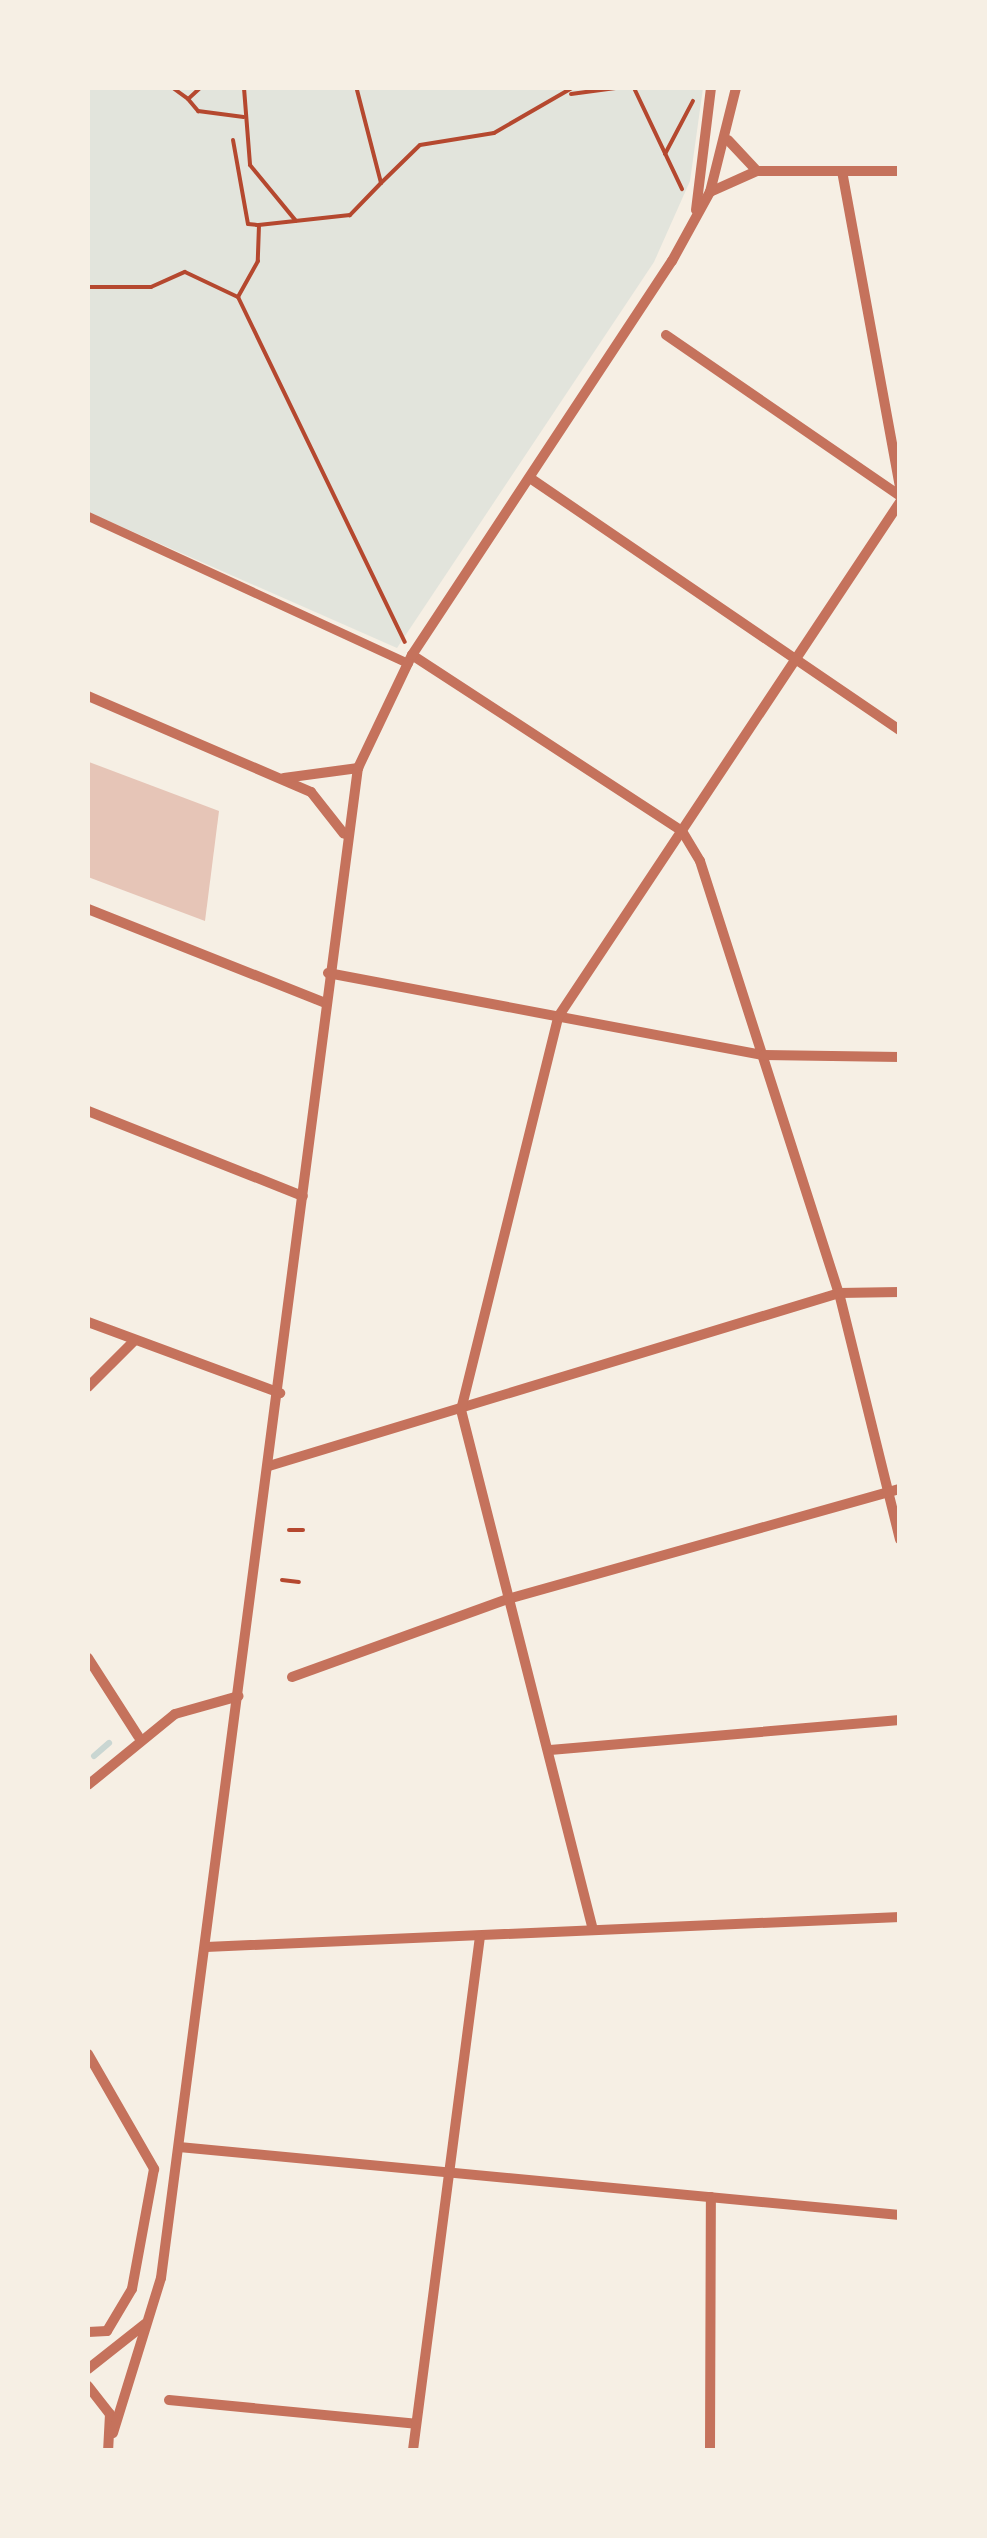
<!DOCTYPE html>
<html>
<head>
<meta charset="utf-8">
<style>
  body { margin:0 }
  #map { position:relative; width:987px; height:2538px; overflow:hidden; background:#f6efe4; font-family:Merriweather,serif }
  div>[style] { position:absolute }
  .green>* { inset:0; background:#e2e4dc }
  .stream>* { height:6px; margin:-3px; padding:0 3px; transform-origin:3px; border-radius:3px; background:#c9d6d2 }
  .building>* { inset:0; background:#e6c5b7 }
  .path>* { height:4px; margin:-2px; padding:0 2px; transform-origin:2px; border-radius:2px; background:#b5482f }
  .pedestrian>* { height:9px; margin:-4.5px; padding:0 4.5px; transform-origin:4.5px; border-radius:4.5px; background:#c5725c }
  .minor>* { height:10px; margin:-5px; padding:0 5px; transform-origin:5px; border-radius:5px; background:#c5725c }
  span { translate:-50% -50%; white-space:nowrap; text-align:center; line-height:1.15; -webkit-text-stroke:8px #f6efe4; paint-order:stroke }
  .frame { position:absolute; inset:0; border:90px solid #f6efe4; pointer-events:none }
</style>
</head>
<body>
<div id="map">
  <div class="green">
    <i style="clip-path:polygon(88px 88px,703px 88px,690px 181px,654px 262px,397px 648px,88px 512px)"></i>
  </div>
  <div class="stream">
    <i style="left:94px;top:1756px;width:20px;rotate:-41deg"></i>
  </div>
  <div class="building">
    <i style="clip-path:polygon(89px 762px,219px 811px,205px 921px,88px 877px)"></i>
  </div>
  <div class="path">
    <i style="left:173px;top:88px;width:19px;rotate:36deg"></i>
    <i style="left:200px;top:88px;width:16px;rotate:137deg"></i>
    <i style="left:188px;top:99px;width:16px;rotate:50deg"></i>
    <i style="left:198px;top:111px;width:46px;rotate:7.4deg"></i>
    <i style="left:244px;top:88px;width:77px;rotate:85.5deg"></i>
    <i style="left:250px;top:165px;width:72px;rotate:50.6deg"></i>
    <i style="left:330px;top:88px;width:29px"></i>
    <i style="left:634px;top:88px;width:112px;rotate:64.6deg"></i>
    <i style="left:357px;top:90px;width:96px;rotate:75.5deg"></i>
    <i style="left:381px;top:183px;width:45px;rotate:134.1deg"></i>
    <i style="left:350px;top:215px;width:92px;rotate:173.7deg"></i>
    <i style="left:259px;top:225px;width:36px;rotate:92deg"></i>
    <i style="left:258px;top:261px;width:41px;rotate:119.1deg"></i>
    <i style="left:238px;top:297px;width:383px;rotate:64.2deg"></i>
    <i style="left:571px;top:94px;width:45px;rotate:-7.6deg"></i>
    <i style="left:233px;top:140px;width:85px;rotate:79.9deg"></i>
    <i style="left:248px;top:224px;width:9px;rotate:6deg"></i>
    <i style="left:665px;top:154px;width:60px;rotate:-62.2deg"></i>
    <i style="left:381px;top:183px;width:54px;rotate:-44.3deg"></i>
    <i style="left:420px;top:145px;width:75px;rotate:-9.2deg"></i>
    <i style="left:494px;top:133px;width:90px;rotate:-30deg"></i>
    <i style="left:88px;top:287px;width:63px"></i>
    <i style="left:151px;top:287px;width:37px;rotate:-24deg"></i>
    <i style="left:185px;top:272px;width:59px;rotate:25.3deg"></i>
    <i style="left:289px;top:1530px;width:14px"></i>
    <i style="left:282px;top:1580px;width:17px;rotate:7deg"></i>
  </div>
  <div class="pedestrian">
    <i style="left:88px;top:516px;width:352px;rotate:24.7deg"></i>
  </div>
  <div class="minor">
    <i style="left:728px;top:140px;width:42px;rotate:46.9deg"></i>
    <i style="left:842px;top:171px;width:321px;rotate:79.6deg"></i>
    <i style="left:710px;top:192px;width:51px;rotate:-24.1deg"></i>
    <i style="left:757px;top:171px;width:143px"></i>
    <i style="left:696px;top:210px;width:123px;rotate:-83deg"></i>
    <i style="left:666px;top:335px;width:284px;rotate:34.5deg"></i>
    <i style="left:530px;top:478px;width:448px;rotate:34.3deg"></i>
    <i style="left:412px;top:655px;width:322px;rotate:33.1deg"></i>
    <i style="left:682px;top:831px;width:35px;rotate:59deg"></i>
    <i style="left:700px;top:861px;width:454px;rotate:72.2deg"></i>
    <i style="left:839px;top:1293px;width:254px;rotate:76.1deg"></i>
    <i style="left:88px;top:696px;width:243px;rotate:23.3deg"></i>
    <i style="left:311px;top:792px;width:53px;rotate:51.8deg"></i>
    <i style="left:284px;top:778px;width:75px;rotate:-7.7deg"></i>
    <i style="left:88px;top:909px;width:255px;rotate:21.6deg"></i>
    <i style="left:328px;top:973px;width:444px;rotate:10.7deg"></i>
    <i style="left:764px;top:1055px;width:136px;rotate:0.8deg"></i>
    <i style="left:88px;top:1111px;width:231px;rotate:21.6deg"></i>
    <i style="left:88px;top:1322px;width:205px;rotate:20.3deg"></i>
    <i style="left:88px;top:1387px;width:64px;rotate:-45deg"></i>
    <i style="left:269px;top:1466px;width:596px;rotate:-16.88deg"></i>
    <i style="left:839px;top:1293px;width:61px;rotate:-0.9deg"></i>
    <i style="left:88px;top:1658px;width:93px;rotate:57.3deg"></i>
    <i style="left:292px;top:1677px;width:230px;rotate:-19.9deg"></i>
    <i style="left:508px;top:1599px;width:407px;rotate:-15.7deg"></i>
    <i style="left:550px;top:1750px;width:351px;rotate:-4.9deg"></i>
    <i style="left:88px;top:1785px;width:112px;rotate:-39.2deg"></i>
    <i style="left:175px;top:1714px;width:66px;rotate:-15.7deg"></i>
    <i style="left:593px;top:1930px;width:536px;rotate:-104.24deg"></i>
    <i style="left:461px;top:1410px;width:405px;rotate:-76.1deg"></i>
    <i style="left:558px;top:1017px;width:618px;rotate:-56.41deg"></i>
    <i style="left:206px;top:1947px;width:695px;rotate:-2.48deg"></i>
    <i style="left:88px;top:2054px;width:133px;rotate:60.1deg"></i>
    <i style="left:154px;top:2169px;width:122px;rotate:100.4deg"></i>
    <i style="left:132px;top:2289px;width:49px;rotate:120.8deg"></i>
    <i style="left:107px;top:2331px;width:19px;rotate:177deg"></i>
    <i style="left:179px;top:2147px;width:724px;rotate:5.39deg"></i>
    <i style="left:88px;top:2369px;width:73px;rotate:-38.3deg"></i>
    <i style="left:88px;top:2386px;width:36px;rotate:52deg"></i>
    <i style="left:110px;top:2414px;width:36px;rotate:93deg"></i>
    <i style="left:169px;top:2400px;width:248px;rotate:5.5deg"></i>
    <i style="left:113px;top:2433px;width:162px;rotate:-72.8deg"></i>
    <i style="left:161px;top:2278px;width:1523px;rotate:-82.57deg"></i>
    <i style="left:358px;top:768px;width:125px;rotate:-64.5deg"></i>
    <i style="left:412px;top:655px;width:472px;rotate:-56.6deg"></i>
    <i style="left:672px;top:261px;width:79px;rotate:-61.2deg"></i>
    <i style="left:710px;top:192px;width:107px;rotate:-76deg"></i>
    <i style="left:413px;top:2450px;width:518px;rotate:-82.57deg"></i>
    <i style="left:710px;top:2450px;width:253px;rotate:-89.8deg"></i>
  </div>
  <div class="frame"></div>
</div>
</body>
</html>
